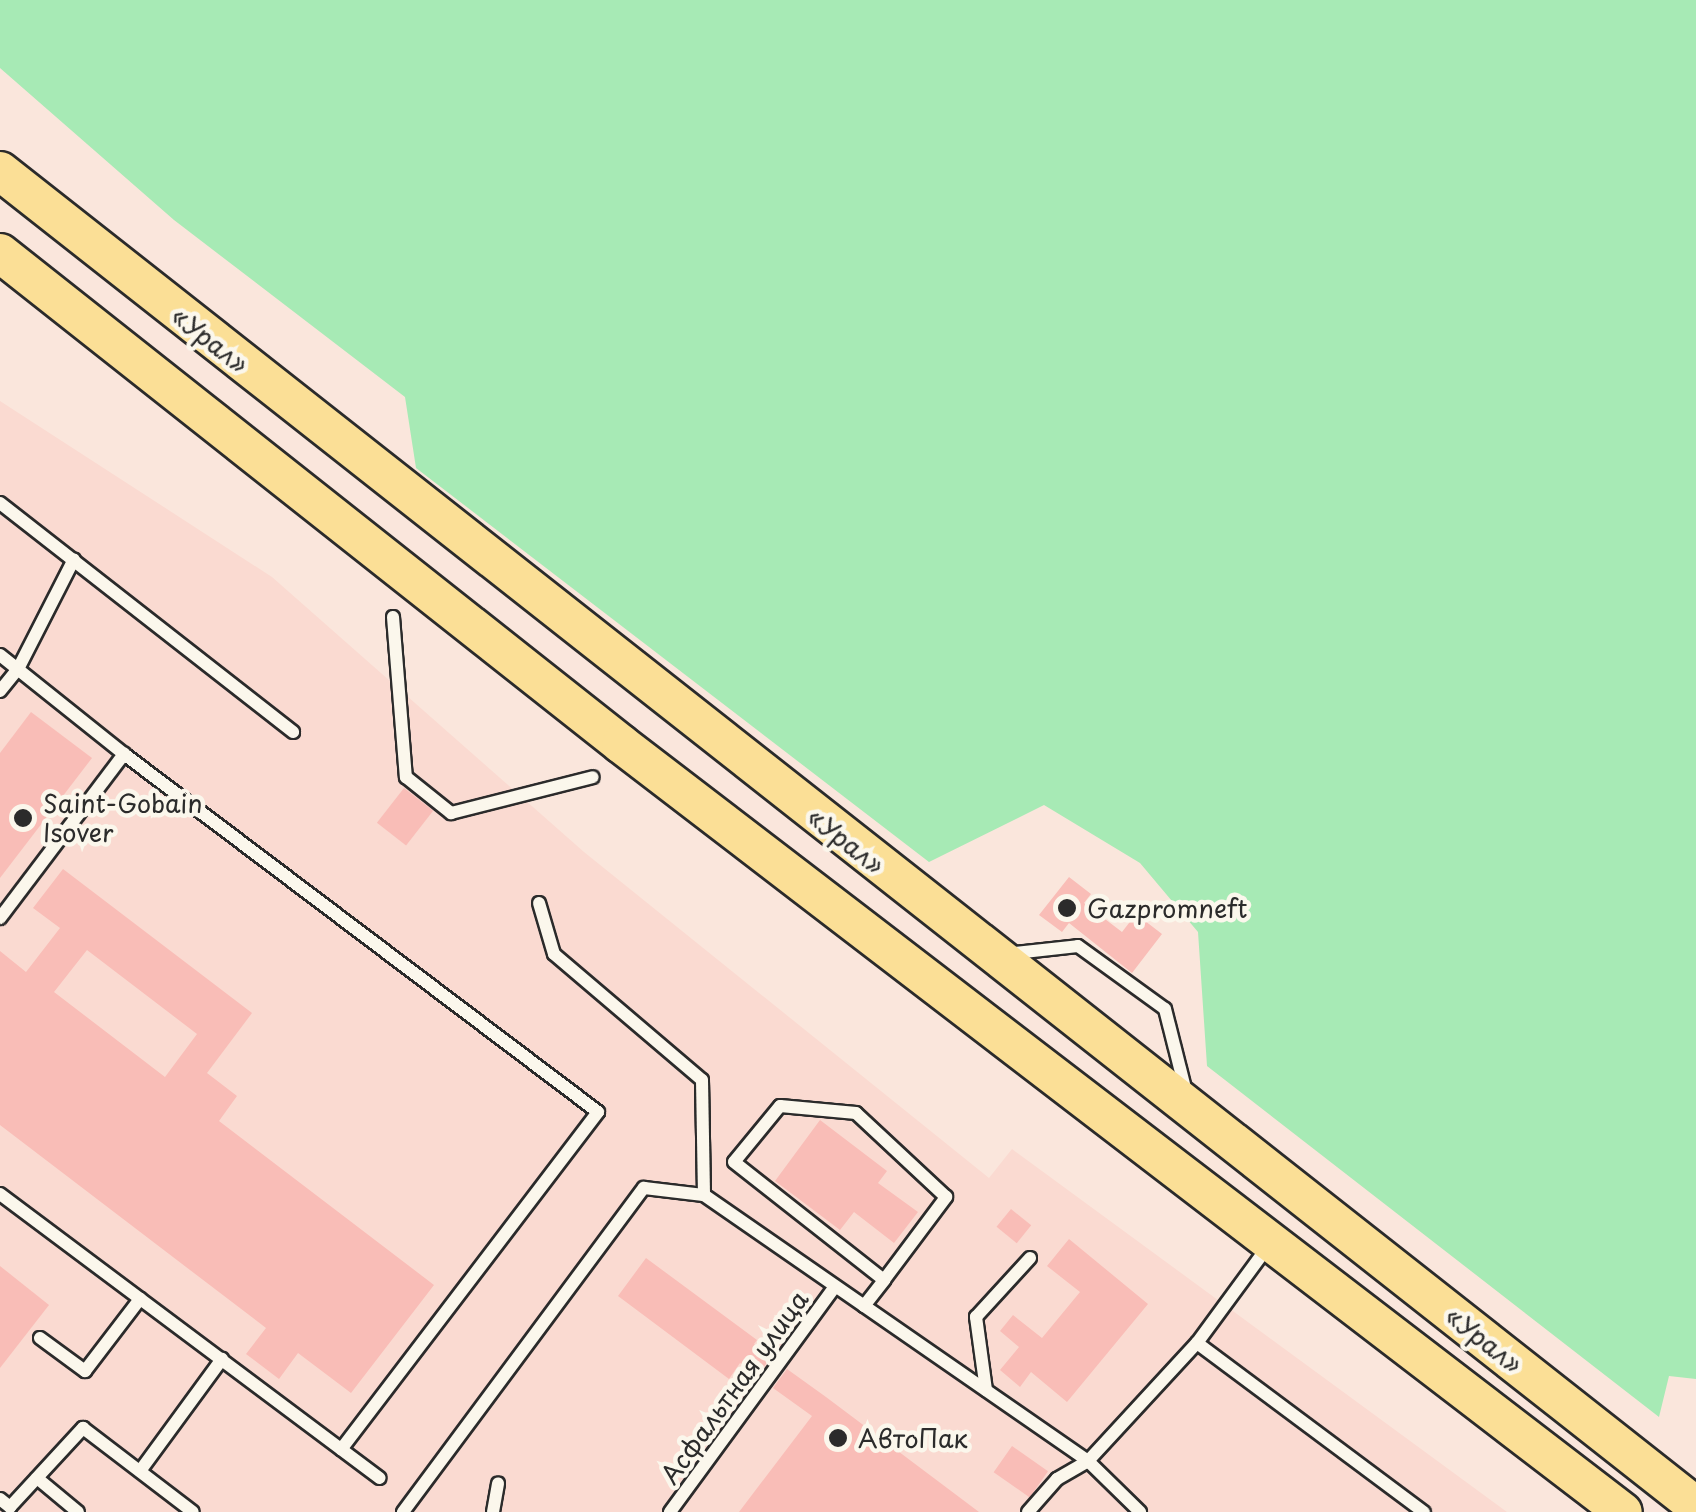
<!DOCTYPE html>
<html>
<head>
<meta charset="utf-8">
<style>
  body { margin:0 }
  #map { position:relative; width:1696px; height:1512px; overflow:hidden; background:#fae6dc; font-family:"Playpen Sans",sans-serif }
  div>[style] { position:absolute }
  .built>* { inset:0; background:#fadad1 }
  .green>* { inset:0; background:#a7eab5 }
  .building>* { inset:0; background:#f9bdb7; transform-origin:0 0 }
  .roads { filter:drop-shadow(2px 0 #2b2b2b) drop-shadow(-2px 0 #2b2b2b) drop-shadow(0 2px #2b2b2b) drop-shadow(0 -2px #2b2b2b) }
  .service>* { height:12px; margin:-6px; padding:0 6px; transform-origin:6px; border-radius:6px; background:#fbf7ec }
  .primary>* { height:38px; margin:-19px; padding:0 19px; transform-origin:19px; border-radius:19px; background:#fbdf96 }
  .dots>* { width:28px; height:28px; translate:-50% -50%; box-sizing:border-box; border:5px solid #fbf7ec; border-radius:50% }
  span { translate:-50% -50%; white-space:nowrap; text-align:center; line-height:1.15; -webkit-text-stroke:9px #fbf7ec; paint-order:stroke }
  .street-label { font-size:25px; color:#2b2b2b }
  .poi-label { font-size:25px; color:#2b2b2b }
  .left { translate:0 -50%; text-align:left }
</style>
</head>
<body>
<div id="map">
  <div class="built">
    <i style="clip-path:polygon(0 401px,272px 577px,584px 852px,989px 1178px,1012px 1149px,1507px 1512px,0 1512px)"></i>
  </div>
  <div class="green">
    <i style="clip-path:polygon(0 0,1696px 0,1696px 1379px,1669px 1376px,1659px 1417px,1207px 1066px,1198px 932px,1140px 863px,1044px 805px,929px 862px,416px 468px,405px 397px,174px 220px,0 68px)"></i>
  </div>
  <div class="building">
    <i style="clip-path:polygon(31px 712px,92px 758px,0 878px,0 753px)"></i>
    <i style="left:404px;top:788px;width:37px;height:44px;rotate:38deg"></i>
    <i style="clip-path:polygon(evenodd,63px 869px,252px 1013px,207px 1073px,237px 1096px,219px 1121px,434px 1285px,351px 1393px,298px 1353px,279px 1379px,246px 1354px,266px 1328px,0 1125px,0 951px,26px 972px,60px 928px,33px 908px,63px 869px,87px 950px,197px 1034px,165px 1077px,54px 992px,87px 950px)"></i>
    <i style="clip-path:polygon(1069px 877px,1091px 894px,1084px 903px,1122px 932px,1136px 914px,1162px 934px,1132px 973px,1069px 923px,1062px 932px,1039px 915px)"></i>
    <i style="clip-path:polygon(820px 1120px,887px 1171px,878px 1183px,918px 1212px,894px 1243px,854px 1212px,840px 1230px,775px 1181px)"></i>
    <i style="left:1011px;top:1209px;width:26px;height:23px;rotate:39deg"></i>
    <i style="clip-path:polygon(1069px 1239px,1148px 1304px,1067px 1402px,1031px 1372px,1020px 1387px,1000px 1370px,1019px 1347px,1000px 1331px,1013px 1315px,1042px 1338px,1080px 1292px,1047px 1266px)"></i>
    <i style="clip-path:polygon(646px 1258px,757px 1340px,754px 1344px,771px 1357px,757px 1376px,740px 1363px,729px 1379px,618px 1296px)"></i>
    <i style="clip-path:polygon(0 1266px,49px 1305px,0 1368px)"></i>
    <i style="clip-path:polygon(787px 1369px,826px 1397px,979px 1512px,739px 1512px,812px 1416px,773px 1388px)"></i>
    <i style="left:1012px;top:1446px;width:44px;height:32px;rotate:35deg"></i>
  </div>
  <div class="roads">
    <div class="service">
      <i style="left:0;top:503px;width:372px;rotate:38deg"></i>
      <i style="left:393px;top:617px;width:161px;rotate:85.4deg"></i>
      <i style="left:406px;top:777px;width:58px;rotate:38.7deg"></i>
      <i style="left:451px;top:813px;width:146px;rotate:-14.2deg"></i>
      <i style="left:0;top:655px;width:159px;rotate:38.6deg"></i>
      <i style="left:0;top:691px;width:28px;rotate:-51deg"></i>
      <i style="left:18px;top:669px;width:123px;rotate:-63deg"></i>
      <i style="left:539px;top:903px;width:53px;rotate:73.6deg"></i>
      <i style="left:554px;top:954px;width:194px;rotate:40.4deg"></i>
      <i style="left:702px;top:1080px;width:115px;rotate:89deg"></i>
      <i style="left:0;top:918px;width:206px;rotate:-52.9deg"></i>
      <i style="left:124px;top:754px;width:594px;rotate:37.06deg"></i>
      <i style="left:598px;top:1112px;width:424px;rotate:127.3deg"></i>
      <i style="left:1006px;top:954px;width:72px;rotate:-6.3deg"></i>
      <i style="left:1078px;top:946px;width:107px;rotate:35.9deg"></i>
      <i style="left:1165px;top:1009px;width:86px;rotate:75.8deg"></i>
      <i style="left:0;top:1194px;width:474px;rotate:36.8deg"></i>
      <i style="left:864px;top:1306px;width:33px;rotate:-52deg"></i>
      <i style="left:884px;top:1280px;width:104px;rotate:-53.2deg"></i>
      <i style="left:946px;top:1197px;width:123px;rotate:-137deg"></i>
      <i style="left:856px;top:1113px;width:76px;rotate:-174.7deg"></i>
      <i style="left:780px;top:1106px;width:72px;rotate:129.4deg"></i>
      <i style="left:734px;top:1162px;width:191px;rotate:38.2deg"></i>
      <i style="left:40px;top:1338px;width:56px;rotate:36.3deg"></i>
      <i style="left:85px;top:1371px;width:91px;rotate:-52.6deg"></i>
      <i style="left:1197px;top:1343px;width:283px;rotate:36.7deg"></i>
      <i style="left:986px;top:1390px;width:74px;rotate:-97.8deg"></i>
      <i style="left:976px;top:1317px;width:80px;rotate:-47.5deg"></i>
      <i style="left:140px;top:1471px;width:139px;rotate:-53.8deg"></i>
      <i style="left:37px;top:1478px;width:53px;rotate:39.7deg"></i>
      <i style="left:0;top:1499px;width:13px;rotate:39deg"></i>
      <i style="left:10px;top:1507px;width:108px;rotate:-47.3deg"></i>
      <i style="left:83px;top:1428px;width:138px;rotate:37.4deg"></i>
      <i style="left:403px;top:1512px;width:404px;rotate:-53.4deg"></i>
      <i style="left:644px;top:1188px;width:60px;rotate:6.7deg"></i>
      <i style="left:704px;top:1195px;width:467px;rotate:34.7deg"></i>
      <i style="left:1088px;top:1461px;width:73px;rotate:44.4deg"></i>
      <i style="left:493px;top:1512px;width:29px;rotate:-80deg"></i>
      <i style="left:670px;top:1512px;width:278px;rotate:-53.8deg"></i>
      <i style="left:1028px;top:1512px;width:44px;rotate:-48.7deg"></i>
      <i style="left:1057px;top:1479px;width:36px;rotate:-30deg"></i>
      <i style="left:1088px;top:1461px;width:161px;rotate:-47.3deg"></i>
      <i style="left:1197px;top:1343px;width:122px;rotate:-53.7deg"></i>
    </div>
    <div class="primary">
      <i style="left:0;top:171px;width:2158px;rotate:38.21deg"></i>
      <i style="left:0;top:253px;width:792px;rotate:38.33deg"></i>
      <i style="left:621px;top:744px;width:1262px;rotate:37.47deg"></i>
    </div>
  </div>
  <div class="dots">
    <i style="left:23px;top:818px;background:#2b2b2b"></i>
    <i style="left:1067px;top:908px;background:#2b2b2b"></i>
    <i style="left:838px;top:1438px;background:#2b2b2b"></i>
  </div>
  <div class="street-label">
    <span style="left:210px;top:340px;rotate:38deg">«Урал»</span>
    <span style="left:846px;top:841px;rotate:38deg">«Урал»</span>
    <span style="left:1484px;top:1340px;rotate:38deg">«Урал»</span>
    <span style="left:734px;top:1387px;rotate:-54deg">Асфальтная улица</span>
  </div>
  <div class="poi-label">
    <span class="left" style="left:43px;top:818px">Saint-Gobain<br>Isover</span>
    <span class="left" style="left:1087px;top:908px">Gazpromneft</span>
    <span class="left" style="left:858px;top:1438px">АвтоПак</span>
  </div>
</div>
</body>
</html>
